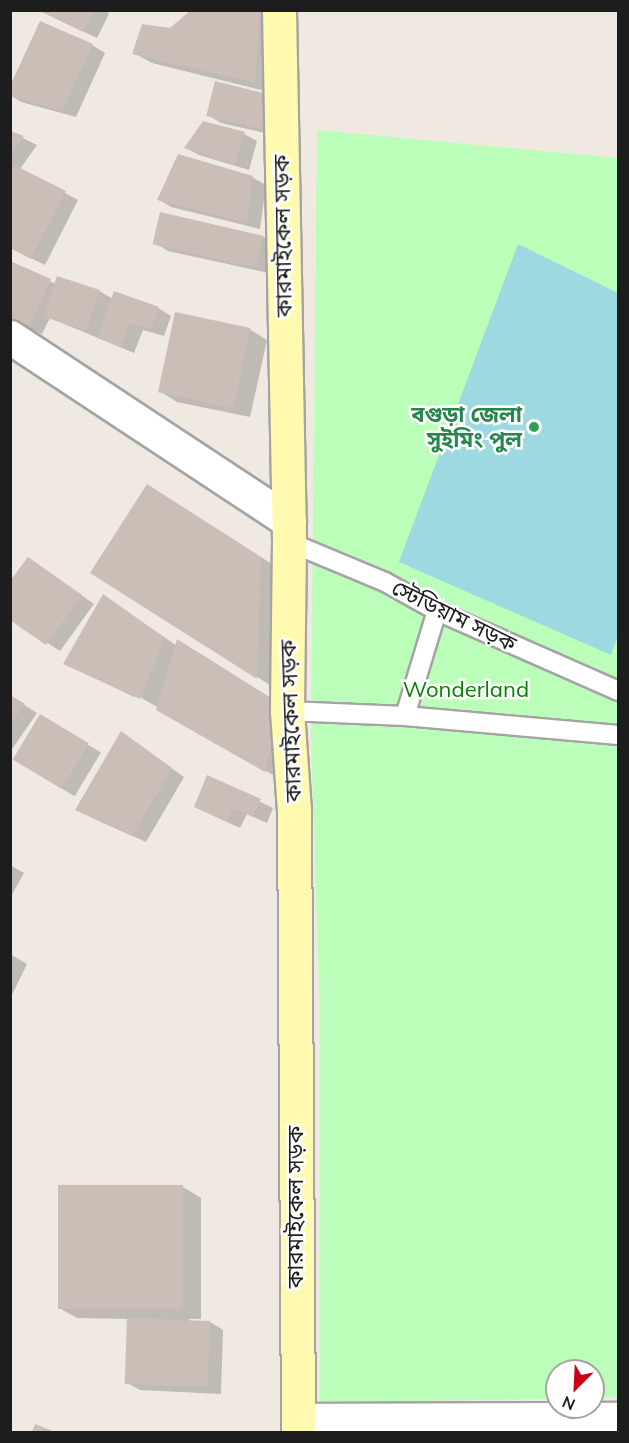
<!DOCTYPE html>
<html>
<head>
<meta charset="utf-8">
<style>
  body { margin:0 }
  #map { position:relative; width:629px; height:1443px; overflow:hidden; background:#efe9e1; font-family:Mulish,"Noto Sans Bengali",sans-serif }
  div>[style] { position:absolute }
  .park>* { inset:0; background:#bbfeb9 }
  .water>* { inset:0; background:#9dd9e1 }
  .shadow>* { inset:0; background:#0003; transform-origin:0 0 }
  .building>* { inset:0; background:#cbbeb7; transform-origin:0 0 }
  .roads { filter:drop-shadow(2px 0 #a4a4a4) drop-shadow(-2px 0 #a4a4a4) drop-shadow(0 2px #a4a4a4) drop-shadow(0 -2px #a4a4a4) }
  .lane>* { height:18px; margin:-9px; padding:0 9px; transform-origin:9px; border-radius:9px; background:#fff }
  .street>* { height:33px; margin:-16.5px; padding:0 16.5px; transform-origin:16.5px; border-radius:16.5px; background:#fff }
  .secondary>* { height:33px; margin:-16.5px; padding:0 16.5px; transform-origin:16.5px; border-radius:16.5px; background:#fffaaf }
  .dots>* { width:16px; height:16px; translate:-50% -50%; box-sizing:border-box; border:3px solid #fff; border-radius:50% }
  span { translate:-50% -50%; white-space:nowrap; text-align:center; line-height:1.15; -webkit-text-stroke:5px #fff; paint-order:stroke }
  .street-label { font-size:22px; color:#1d1d1d }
  .leisure-label { font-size:22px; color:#27864d; font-weight:700 }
  .right { translate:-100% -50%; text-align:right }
  .park-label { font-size:22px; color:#058401 }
  .frame { position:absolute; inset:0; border:12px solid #1d1d1d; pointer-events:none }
  .north { position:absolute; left:545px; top:1359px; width:60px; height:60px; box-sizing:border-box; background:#fff; border:2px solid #a5a5a5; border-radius:50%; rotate:204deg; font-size:16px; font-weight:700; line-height:24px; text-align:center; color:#1d1d1d }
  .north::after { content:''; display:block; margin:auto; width:21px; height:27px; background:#c90016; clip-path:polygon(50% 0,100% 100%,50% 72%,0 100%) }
</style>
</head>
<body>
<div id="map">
  <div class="park">
    <i style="clip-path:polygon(317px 130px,618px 158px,618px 1397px,593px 1398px,593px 1371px,557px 1371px,557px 1399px,320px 1402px,320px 1016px,311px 734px)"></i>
  </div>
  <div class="water">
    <i style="clip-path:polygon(518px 244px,618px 293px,618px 636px,611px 655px,399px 562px)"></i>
  </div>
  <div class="shadow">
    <i style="clip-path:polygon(38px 10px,106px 10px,109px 14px,97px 38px)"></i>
    <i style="clip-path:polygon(193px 10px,279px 10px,273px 93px,152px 63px,134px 53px,171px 30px)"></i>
    <i style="clip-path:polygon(92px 45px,105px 53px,76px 117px,21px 102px,10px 95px)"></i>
    <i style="clip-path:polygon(267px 95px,273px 135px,221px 123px,208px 115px)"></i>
    <i style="clip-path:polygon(10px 132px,37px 145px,20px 169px,78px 200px,45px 265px,10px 248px)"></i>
    <i style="clip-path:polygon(244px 134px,257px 141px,249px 170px,199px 155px,186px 148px)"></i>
    <i style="clip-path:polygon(252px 177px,266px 185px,260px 229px,171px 207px,158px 199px)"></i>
    <i style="clip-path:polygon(262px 236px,276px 244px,269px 273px,168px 251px,155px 243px)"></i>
    <i style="clip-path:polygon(10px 263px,56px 284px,99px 291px,113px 299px,158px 308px,171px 316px,164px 336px,143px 330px,134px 353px,50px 318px,42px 334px,10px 320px)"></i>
    <i style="clip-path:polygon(249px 329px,267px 340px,250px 417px,177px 402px,159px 391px)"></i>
    <i style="clip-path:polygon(169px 499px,283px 571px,278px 690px,92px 573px)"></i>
    <i style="clip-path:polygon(29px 559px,94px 604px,60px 651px,10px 618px)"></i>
    <i style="clip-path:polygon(104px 596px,177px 646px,299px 716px,283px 781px,135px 694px,134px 697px,66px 664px)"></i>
    <i style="clip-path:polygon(10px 696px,37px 713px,10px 752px)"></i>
    <i style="left:40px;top:716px;width:71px;height:51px;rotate:31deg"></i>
    <i style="clip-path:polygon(122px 733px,184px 777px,146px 842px,90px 817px)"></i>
    <i style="clip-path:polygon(208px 777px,273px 808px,267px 823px,247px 814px,240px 828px,195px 807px)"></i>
    <i style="clip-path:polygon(10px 865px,24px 873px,10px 898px)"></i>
    <i style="clip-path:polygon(10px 954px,27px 964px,10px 999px)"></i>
    <i style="clip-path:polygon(183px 1187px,201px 1198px,201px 1319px,189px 1319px,189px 1322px,210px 1322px,223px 1330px,221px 1394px,140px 1390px,127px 1383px,129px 1319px,77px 1318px,59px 1308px)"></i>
  </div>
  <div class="building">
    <i style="clip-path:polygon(38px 10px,94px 10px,83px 32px)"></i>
    <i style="clip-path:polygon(191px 10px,260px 10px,255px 83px,132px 54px,142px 24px,170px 28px)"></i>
    <i style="clip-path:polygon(40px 21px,93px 44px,62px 111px,10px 96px,10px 86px)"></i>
    <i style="left:215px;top:81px;width:55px;height:36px;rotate:14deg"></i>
    <i style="clip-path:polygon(203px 121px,245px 132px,235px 164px,184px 148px)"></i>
    <i style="clip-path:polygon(10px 131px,24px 136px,10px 156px)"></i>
    <i style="clip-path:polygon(178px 154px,253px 176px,247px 223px,157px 200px)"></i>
    <i style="clip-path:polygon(14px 165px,66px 191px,31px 259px,10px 248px,10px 172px)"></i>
    <i style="left:160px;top:212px;width:106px;height:33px;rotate:13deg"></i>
    <i style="clip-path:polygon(10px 261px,51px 279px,29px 328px,10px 320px)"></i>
    <i style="left:57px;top:276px;width:45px;height:43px;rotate:18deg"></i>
    <i style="clip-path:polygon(114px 291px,159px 307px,151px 329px,130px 323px,121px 346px,97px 338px)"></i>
    <i style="left:175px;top:312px;width:77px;height:82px;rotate:12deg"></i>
    <i style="clip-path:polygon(147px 484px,261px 557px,257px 679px,90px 573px)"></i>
    <i style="clip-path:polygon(28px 557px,82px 595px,46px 645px,10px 620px,10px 581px)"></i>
    <i style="clip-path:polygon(103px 594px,165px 638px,140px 699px,63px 664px)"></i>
    <i style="clip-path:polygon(177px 639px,281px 704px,265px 772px,156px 710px)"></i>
    <i style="clip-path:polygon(10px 695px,25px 704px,10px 725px)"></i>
    <i style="left:40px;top:714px;width:57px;height:53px;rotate:31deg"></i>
    <i style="clip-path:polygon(121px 731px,172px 768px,132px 836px,75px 810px)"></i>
    <i style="clip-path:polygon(207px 775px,261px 799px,253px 817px,233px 808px,227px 822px,194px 807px)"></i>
    <i style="left:58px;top:1185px;width:125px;height:124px"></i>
    <i style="left:127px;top:1318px;width:83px;height:66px;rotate:2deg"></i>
    <i style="clip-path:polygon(35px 1424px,55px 1432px,32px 1432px)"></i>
  </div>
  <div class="roads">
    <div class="lane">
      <i style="left:289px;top:542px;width:104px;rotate:22.6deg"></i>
      <i style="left:385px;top:582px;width:60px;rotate:29.1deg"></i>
      <i style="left:437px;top:611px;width:198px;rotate:23.8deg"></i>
      <i style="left:287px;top:711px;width:118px;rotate:2.4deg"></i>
      <i style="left:405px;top:716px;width:214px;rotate:5.1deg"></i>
      <i style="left:405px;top:716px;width:110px;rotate:-73.1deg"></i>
    </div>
    <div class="street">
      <i style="left:10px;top:337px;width:334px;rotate:33.4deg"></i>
      <i style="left:298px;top:1420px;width:320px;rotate:-0.2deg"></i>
    </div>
    <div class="secondary">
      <i style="left:279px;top:10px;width:532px;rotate:88.92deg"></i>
      <i style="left:289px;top:542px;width:169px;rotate:90.7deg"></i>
      <i style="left:287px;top:711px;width:99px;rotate:86deg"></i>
      <i style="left:294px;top:810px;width:622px;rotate:89.63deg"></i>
    </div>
  </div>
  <div class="dots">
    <i style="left:534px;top:427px;background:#2e9e5b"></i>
  </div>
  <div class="street-label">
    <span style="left:283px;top:236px;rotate:-91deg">কারমাইকেল সড়ক</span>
    <span style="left:454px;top:616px;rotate:26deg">স্টেডিয়াম সড়ক</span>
    <span style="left:291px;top:721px;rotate:-92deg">কারমাইকেল সড়ক</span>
    <span style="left:296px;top:1207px;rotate:-90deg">কারমাইকেল সড়ক</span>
  </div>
  <div class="leisure-label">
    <span class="right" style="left:522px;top:427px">বগুড়া জেলা<br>সুইমিং পুল</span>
  </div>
  <div class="park-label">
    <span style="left:466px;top:690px">Wonderland</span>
  </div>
  <div class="frame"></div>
  <div class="north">N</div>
</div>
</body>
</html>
